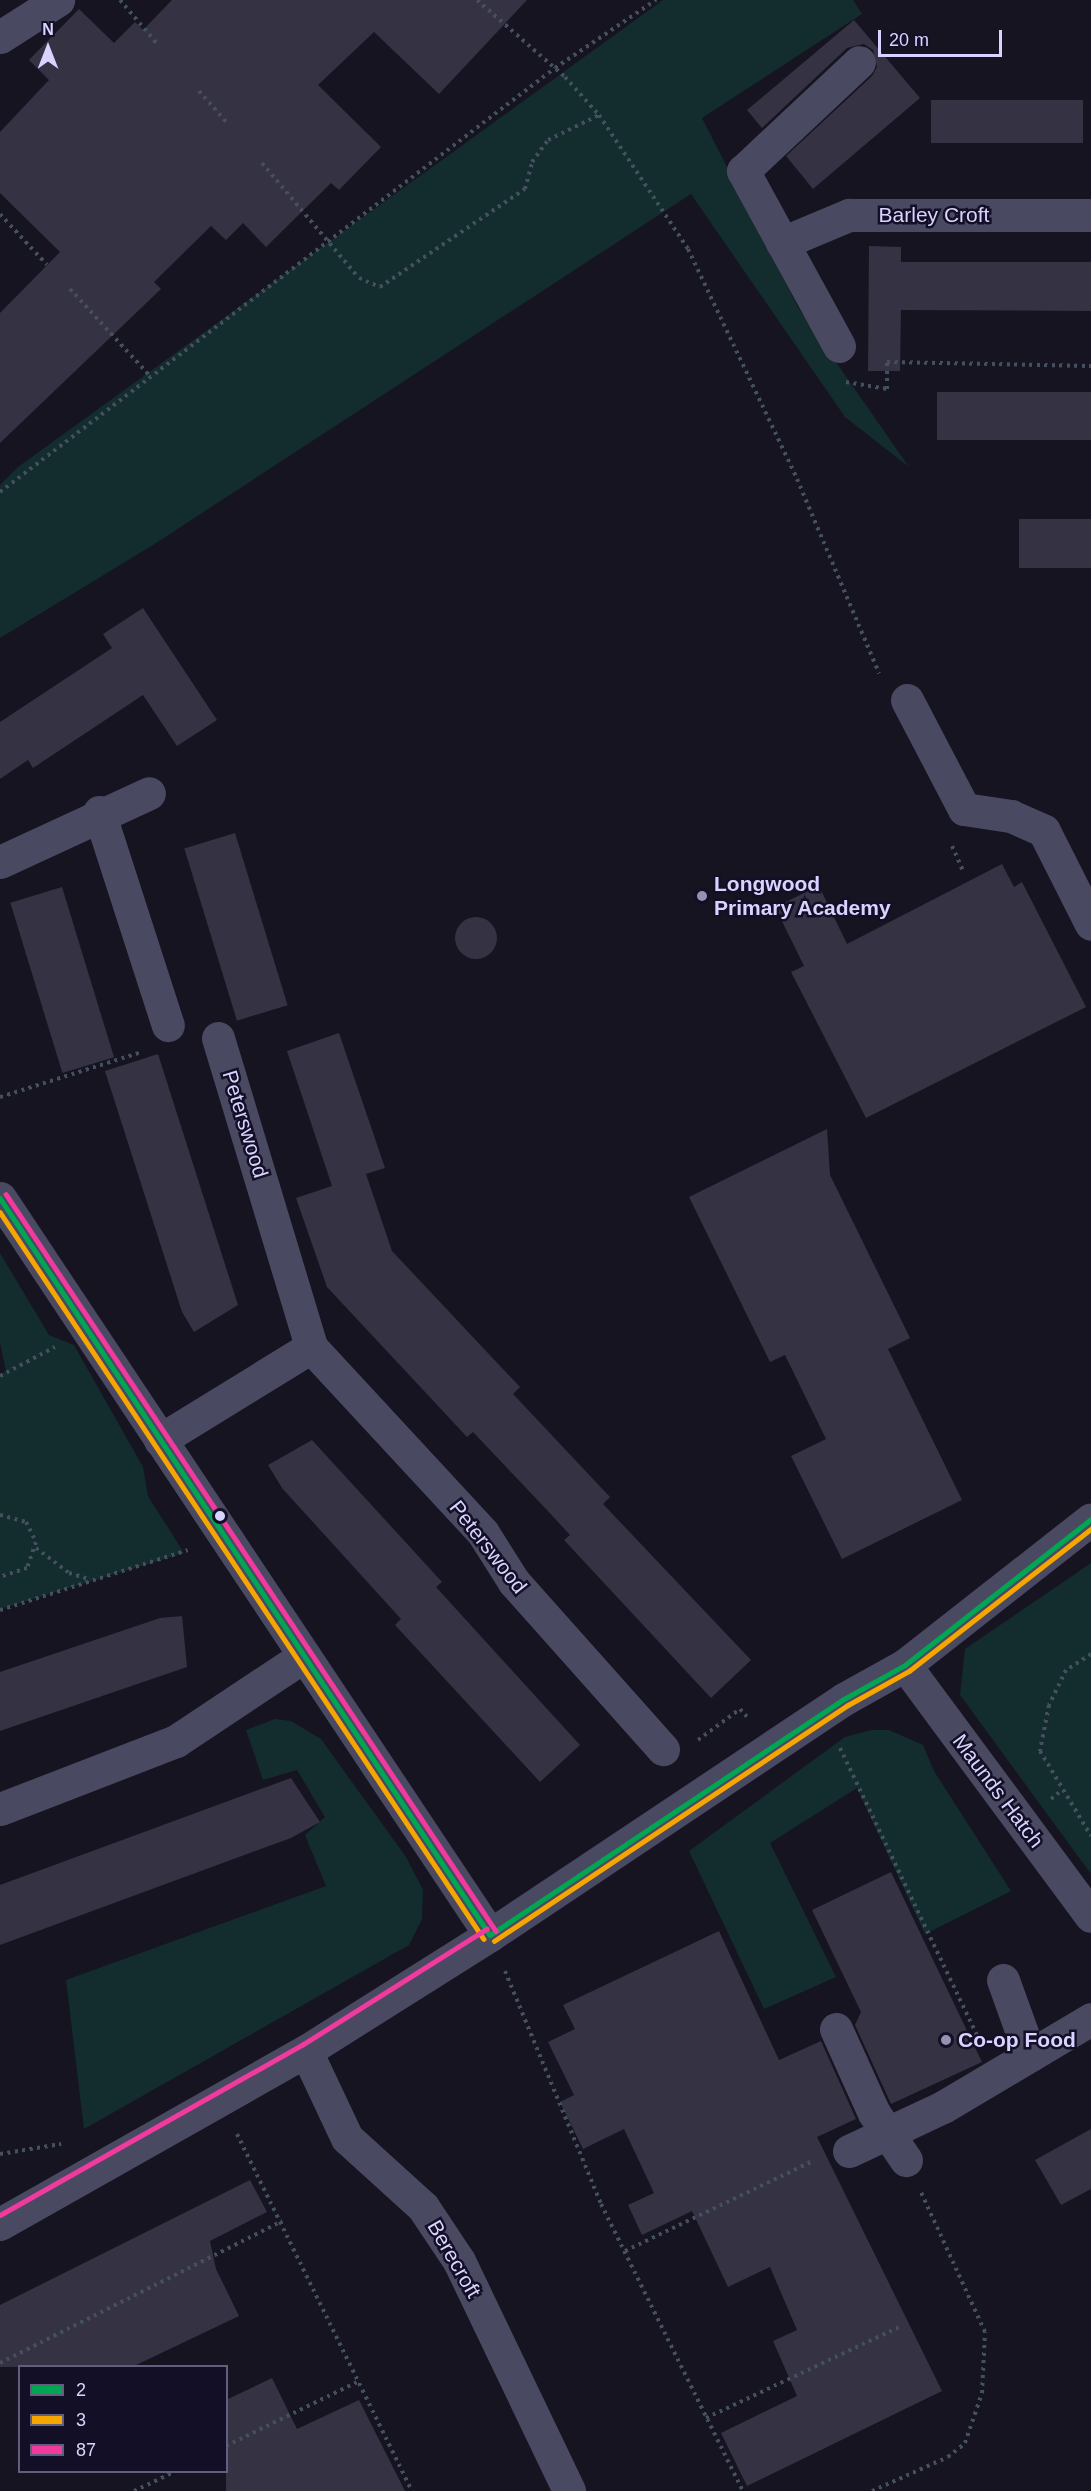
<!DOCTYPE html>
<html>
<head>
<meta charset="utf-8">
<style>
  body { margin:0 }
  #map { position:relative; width:1091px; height:2491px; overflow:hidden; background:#161421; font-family:Helvetica,sans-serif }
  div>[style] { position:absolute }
  .green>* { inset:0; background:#132c2d }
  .building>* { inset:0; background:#343243; transform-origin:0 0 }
  .round { border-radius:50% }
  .path>* { height:4px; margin-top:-2px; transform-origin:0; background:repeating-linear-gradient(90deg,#44505f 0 3px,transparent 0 7.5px) }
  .minor>* { height:33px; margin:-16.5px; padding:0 16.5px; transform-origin:16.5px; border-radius:16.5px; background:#4a4962 }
  .bus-1>* { height:4.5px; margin:-2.25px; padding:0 2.25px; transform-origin:2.25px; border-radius:2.25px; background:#00a651 }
  .bus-2>* { height:4.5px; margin:-2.25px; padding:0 2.25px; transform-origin:2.25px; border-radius:2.25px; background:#f7a600 }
  .bus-3>* { height:4.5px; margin:-2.25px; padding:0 2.25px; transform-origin:2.25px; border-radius:2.25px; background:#f13a9d }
  .dots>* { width:16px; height:16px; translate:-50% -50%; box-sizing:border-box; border:3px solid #130f26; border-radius:50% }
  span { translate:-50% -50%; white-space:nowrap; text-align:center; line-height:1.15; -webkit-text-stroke:5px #130f26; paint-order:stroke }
  .street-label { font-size:21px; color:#d9d4ff }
  .poi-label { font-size:21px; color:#d9d4ff; font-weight:700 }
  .left { translate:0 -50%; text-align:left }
  .legend { position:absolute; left:18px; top:2365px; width:210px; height:108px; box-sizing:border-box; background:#130f26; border:2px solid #625e7d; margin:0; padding:8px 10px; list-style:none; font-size:18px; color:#d9d4ff }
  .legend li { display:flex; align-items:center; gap:12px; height:30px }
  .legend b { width:30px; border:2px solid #625e7d }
  .north { position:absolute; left:18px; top:18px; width:60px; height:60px; -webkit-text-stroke:4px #130f26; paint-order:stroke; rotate:0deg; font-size:16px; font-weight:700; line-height:24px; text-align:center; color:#d9d4ff }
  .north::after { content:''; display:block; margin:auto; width:21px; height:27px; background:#d9d4ff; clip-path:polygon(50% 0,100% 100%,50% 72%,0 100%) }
  .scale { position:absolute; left:878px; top:30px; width:124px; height:27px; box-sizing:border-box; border:3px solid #d9d4ff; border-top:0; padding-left:8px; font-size:18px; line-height:21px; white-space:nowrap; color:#d9d4ff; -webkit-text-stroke:4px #130f26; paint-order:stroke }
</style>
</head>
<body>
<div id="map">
  <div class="green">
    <i style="clip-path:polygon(663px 0,853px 0,862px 14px,702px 118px,799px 309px,909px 467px,845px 417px,691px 194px,153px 545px,0 638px,0 485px,18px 467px)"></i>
    <i style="clip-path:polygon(0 1253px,49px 1335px,74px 1345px,143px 1467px,148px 1496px,184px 1553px,0 1609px,0 1374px,6px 1371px,0 1343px)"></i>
    <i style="clip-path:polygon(1091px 1563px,1091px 1874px,960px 1695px,965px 1649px)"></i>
    <i style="clip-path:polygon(275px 1719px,291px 1721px,321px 1739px,406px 1857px,423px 1890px,422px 1919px,409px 1945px,84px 2129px,66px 1980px,326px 1886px,305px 1835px,325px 1817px,297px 1770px,263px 1780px,246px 1730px)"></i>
    <i style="clip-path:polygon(871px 1730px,889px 1730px,923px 1745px,934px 1771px,1011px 1891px,925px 1934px,857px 1788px,770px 1843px,836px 1977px,764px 2009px,689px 1851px,845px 1737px)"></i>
  </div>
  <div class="building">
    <i style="clip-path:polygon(172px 0,527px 0,439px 94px,374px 32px,318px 85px,381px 147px,339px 190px,331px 183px,266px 247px,243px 223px,226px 240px,211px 226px,154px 282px,161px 289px,0 443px,0 313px,60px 252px,0 193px,0 132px,49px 80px,29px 60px,79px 9px,114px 43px,135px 22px,143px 30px)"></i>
    <i style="clip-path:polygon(854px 20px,920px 98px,813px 189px,786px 156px,872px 76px,877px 67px,873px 50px,864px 44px,847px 48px,762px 128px,747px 110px)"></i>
    <i style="left:931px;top:100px;width:152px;height:43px"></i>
    <i style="clip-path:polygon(869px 246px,901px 247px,901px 262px,1091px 262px,1091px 311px,901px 310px,900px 371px,868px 371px)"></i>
    <i style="left:937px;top:392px;width:154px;height:48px"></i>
    <i style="left:1091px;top:519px;width:49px;height:72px;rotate:90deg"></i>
    <i style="clip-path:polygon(143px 608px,217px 720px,177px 746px,143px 695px,33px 768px,28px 760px,0 779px,0 722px,112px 648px,103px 634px)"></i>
    <i style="left:235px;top:833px;width:180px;height:53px;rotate:73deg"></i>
    <i style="clip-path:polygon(1002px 864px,1014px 887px,1022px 882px,1086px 1007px,866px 1118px,791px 972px,804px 966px,775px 907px,819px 886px,847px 944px)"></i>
    <i style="left:62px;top:887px;width:178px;height:54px;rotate:73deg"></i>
    <i class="round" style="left:455px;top:917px;width:42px;height:42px"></i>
    <i style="clip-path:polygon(339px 1033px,385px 1168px,366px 1174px,392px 1251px,520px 1387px,513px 1394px,610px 1497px,603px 1504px,751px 1660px,711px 1698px,564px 1540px,570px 1535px,546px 1509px,473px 1432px,467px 1437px,327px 1287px,296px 1198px,332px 1186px,287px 1051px)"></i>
    <i style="clip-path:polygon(158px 1054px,238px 1305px,194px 1332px,182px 1312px,105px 1071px)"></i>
    <i style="clip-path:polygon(827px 1129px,830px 1175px,910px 1338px,888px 1349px,962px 1500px,842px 1559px,791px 1456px,826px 1439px,785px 1355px,770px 1362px,689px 1197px)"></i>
    <i style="clip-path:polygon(312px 1440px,442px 1582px,436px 1587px,580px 1745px,540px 1782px,395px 1625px,401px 1619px,282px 1488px,268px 1465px)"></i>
    <i style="clip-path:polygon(182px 1616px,187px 1667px,0 1731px,0 1672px,160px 1618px)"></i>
    <i style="clip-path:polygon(291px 1778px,320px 1822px,291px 1838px,0 1945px,0 1885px)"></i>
    <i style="clip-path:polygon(891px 1872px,982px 2062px,891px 2104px,855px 2025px,861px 2012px,812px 1910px)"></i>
    <i style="clip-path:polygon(719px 1931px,779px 2060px,821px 2041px,856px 2119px,817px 2137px,942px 2391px,747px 2486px,721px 2433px,797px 2396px,773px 2341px,797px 2330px,770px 2267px,728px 2287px,692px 2211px,642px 2235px,628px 2205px,654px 2193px,624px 2129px,583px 2149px,560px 2102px,574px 2095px,548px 2042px,575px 2029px,563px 2005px)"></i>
    <i style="clip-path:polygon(1091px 2129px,1091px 2189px,1061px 2205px,1035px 2160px)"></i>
    <i style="clip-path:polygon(250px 2180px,267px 2212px,210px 2241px,216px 2269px,239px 2316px,132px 2367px,0 2367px,0 2305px)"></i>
    <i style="clip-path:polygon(272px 2378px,297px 2429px,359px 2400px,405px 2491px,226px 2491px,226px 2400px)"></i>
  </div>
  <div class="path">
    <i style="left:120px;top:0;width:59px;rotate:49.8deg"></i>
    <i style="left:477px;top:0;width:117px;rotate:41.2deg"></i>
    <i style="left:565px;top:77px;width:51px;rotate:48.2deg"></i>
    <i style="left:599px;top:115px;width:161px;rotate:56.4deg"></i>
    <i style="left:688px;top:249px;width:255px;rotate:64.6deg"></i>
    <i style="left:797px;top:479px;width:211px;rotate:67.1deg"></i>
    <i style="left:199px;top:91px;width:45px;rotate:48.6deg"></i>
    <i style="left:262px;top:163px;width:150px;rotate:49.9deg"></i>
    <i style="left:359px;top:278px;width:23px;rotate:23deg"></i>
    <i style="left:380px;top:287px;width:175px;rotate:-34.1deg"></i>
    <i style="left:525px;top:189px;width:28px;rotate:-75deg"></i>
    <i style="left:532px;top:162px;width:27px;rotate:-54deg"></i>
    <i style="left:548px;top:140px;width:57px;rotate:-26.1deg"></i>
    <i style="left:0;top:214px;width:69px;rotate:47.3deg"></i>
    <i style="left:70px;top:289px;width:120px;rotate:47.4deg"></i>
    <i style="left:846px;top:382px;width:42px;rotate:9.7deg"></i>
    <i style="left:887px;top:389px;width:27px;rotate:-90deg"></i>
    <i style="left:887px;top:362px;width:204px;rotate:1.1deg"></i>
    <i style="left:0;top:492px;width:698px;rotate:-37.38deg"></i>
    <i style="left:555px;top:68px;width:122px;rotate:-34deg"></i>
    <i style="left:952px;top:846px;width:27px;rotate:66deg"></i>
    <i style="left:0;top:1097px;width:149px;rotate:-17.6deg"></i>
    <i style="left:0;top:1376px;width:62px;rotate:-27.8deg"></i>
    <i style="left:0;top:1515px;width:27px;rotate:15deg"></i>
    <i style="left:26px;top:1522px;width:22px;rotate:63deg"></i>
    <i style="left:36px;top:1542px;width:28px;rotate:109deg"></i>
    <i style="left:27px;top:1568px;width:28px;rotate:162deg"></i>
    <i style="left:36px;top:1548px;width:41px;rotate:37.1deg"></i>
    <i style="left:69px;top:1573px;width:21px;rotate:17deg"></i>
    <i style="left:0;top:1610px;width:197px;rotate:-17.7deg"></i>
    <i style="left:1091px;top:1654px;width:30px;rotate:147deg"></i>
    <i style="left:1066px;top:1670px;width:39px;rotate:116deg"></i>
    <i style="left:1049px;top:1705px;width:47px;rotate:101.1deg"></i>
    <i style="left:1040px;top:1751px;width:99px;rotate:59deg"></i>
    <i style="left:698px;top:1740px;width:52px;rotate:-36.4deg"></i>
    <i style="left:740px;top:1709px;width:13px;rotate:48deg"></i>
    <i style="left:840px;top:1748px;width:326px;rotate:64.5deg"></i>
    <i style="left:1051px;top:1799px;width:14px;rotate:-39deg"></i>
    <i style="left:505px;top:1971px;width:252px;rotate:67.6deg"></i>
    <i style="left:601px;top:2204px;width:320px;rotate:63.7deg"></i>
    <i style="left:237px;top:2134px;width:398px;rotate:63.9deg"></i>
    <i style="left:0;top:2154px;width:62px;rotate:-9.3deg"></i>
    <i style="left:625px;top:2251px;width:208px;rotate:-25.6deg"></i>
    <i style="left:0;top:2363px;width:316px;rotate:-26.7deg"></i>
    <i style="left:706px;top:2418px;width:213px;rotate:-25.2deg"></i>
    <i style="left:226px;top:2446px;width:146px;rotate:-26deg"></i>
    <i style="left:134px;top:2491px;width:44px;rotate:-25.4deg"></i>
    <i style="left:872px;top:2491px;width:83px;rotate:-24.1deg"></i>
    <i style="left:948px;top:2457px;width:22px;rotate:-39deg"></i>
    <i style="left:965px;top:2443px;width:53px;rotate:-71.2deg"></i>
    <i style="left:982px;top:2393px;width:61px;rotate:-87.2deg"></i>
    <i style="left:985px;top:2332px;width:154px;rotate:-114.6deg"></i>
  </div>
  <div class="minor">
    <i style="left:0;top:37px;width:69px;rotate:-32.5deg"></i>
    <i style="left:782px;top:243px;width:73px;rotate:-22.7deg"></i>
    <i style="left:849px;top:215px;width:242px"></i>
    <i style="left:839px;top:346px;width:200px;rotate:-118.7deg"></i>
    <i style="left:743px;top:171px;width:159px;rotate:-43.2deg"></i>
    <i style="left:907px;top:700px;width:123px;rotate:62.4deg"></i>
    <i style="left:964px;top:809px;width:48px;rotate:8.5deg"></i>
    <i style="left:1011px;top:816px;width:36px;rotate:24deg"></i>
    <i style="left:1044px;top:831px;width:104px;rotate:63.2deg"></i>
    <i style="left:99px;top:812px;width:224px;rotate:72.1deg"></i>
    <i style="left:0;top:862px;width:164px;rotate:-24.8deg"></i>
    <i style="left:218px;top:1038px;width:323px;rotate:73.2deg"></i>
    <i style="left:311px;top:1347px;width:253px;rotate:47.2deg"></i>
    <i style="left:483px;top:1533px;width:58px;rotate:57.7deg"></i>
    <i style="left:514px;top:1582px;width:224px;rotate:48.3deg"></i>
    <i style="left:0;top:1198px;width:885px;rotate:56.38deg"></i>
    <i style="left:160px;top:1440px;width:177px;rotate:-31.6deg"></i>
    <i style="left:905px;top:1665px;width:312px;rotate:53.5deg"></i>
    <i style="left:0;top:1809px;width:189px;rotate:-21.1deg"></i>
    <i style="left:176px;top:1741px;width:150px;rotate:-33.6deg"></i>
    <i style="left:1003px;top:1980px;width:80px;rotate:70.2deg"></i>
    <i style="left:836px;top:2029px;width:92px;rotate:65.7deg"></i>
    <i style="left:874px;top:2113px;width:57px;rotate:55.8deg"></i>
    <i style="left:306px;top:2051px;width:96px;rotate:64.8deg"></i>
    <i style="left:347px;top:2138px;width:103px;rotate:42.2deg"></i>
    <i style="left:423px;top:2207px;width:65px;rotate:56.3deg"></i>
    <i style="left:459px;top:2261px;width:255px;rotate:64.4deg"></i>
    <i style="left:849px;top:2151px;width:104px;rotate:-25.1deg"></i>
    <i style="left:943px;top:2107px;width:172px;rotate:-30.7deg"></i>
    <i style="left:0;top:2224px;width:352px;rotate:-29.5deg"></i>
    <i style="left:306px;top:2051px;width:218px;rotate:-32.2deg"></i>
    <i style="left:490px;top:1935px;width:425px;rotate:-33.7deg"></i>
    <i style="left:844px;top:1699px;width:70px;rotate:-29.1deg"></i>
    <i style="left:905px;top:1665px;width:236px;rotate:-38.1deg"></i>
  </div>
  <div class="bus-1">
    <i style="left:0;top:1198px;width:885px;rotate:56.38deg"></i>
    <i style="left:490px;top:1935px;width:425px;rotate:-33.7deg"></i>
    <i style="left:844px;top:1699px;width:70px;rotate:-29.1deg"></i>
    <i style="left:905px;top:1665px;width:236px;rotate:-38.1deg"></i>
  </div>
  <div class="bus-2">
    <i style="left:0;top:1212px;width:873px;rotate:56.35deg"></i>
    <i style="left:494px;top:1941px;width:425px;rotate:-33.7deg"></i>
    <i style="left:848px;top:1705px;width:70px;rotate:-29.1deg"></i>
    <i style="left:909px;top:1671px;width:231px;rotate:-38deg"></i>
  </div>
  <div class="bus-3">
    <i style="left:6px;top:1194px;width:885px;rotate:56.38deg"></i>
    <i style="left:0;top:2215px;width:347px;rotate:-29.4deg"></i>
    <i style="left:302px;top:2045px;width:218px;rotate:-32.2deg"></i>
  </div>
  <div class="dots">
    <i style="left:702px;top:896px;background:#9591b1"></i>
    <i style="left:220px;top:1516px;background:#d9d4ff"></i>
    <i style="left:946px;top:2040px;background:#9591b1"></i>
  </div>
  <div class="street-label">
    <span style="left:934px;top:215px">Barley Croft</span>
    <span style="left:245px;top:1124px;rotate:73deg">Peterswood</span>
    <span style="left:488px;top:1547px;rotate:52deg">Peterswood</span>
    <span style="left:998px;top:1791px;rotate:53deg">Maunds Hatch</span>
    <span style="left:454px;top:2259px;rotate:60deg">Berecroft</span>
  </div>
  <div class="poi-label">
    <span class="left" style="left:714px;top:896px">Longwood<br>Primary Academy</span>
    <span class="left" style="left:958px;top:2040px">Co-op Food</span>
  </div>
  <ul class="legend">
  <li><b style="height:8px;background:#00a651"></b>2</li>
  <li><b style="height:8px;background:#f7a600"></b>3</li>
  <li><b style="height:8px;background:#f13a9d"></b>87</li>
  </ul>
  <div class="north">N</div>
  <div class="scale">20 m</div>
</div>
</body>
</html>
